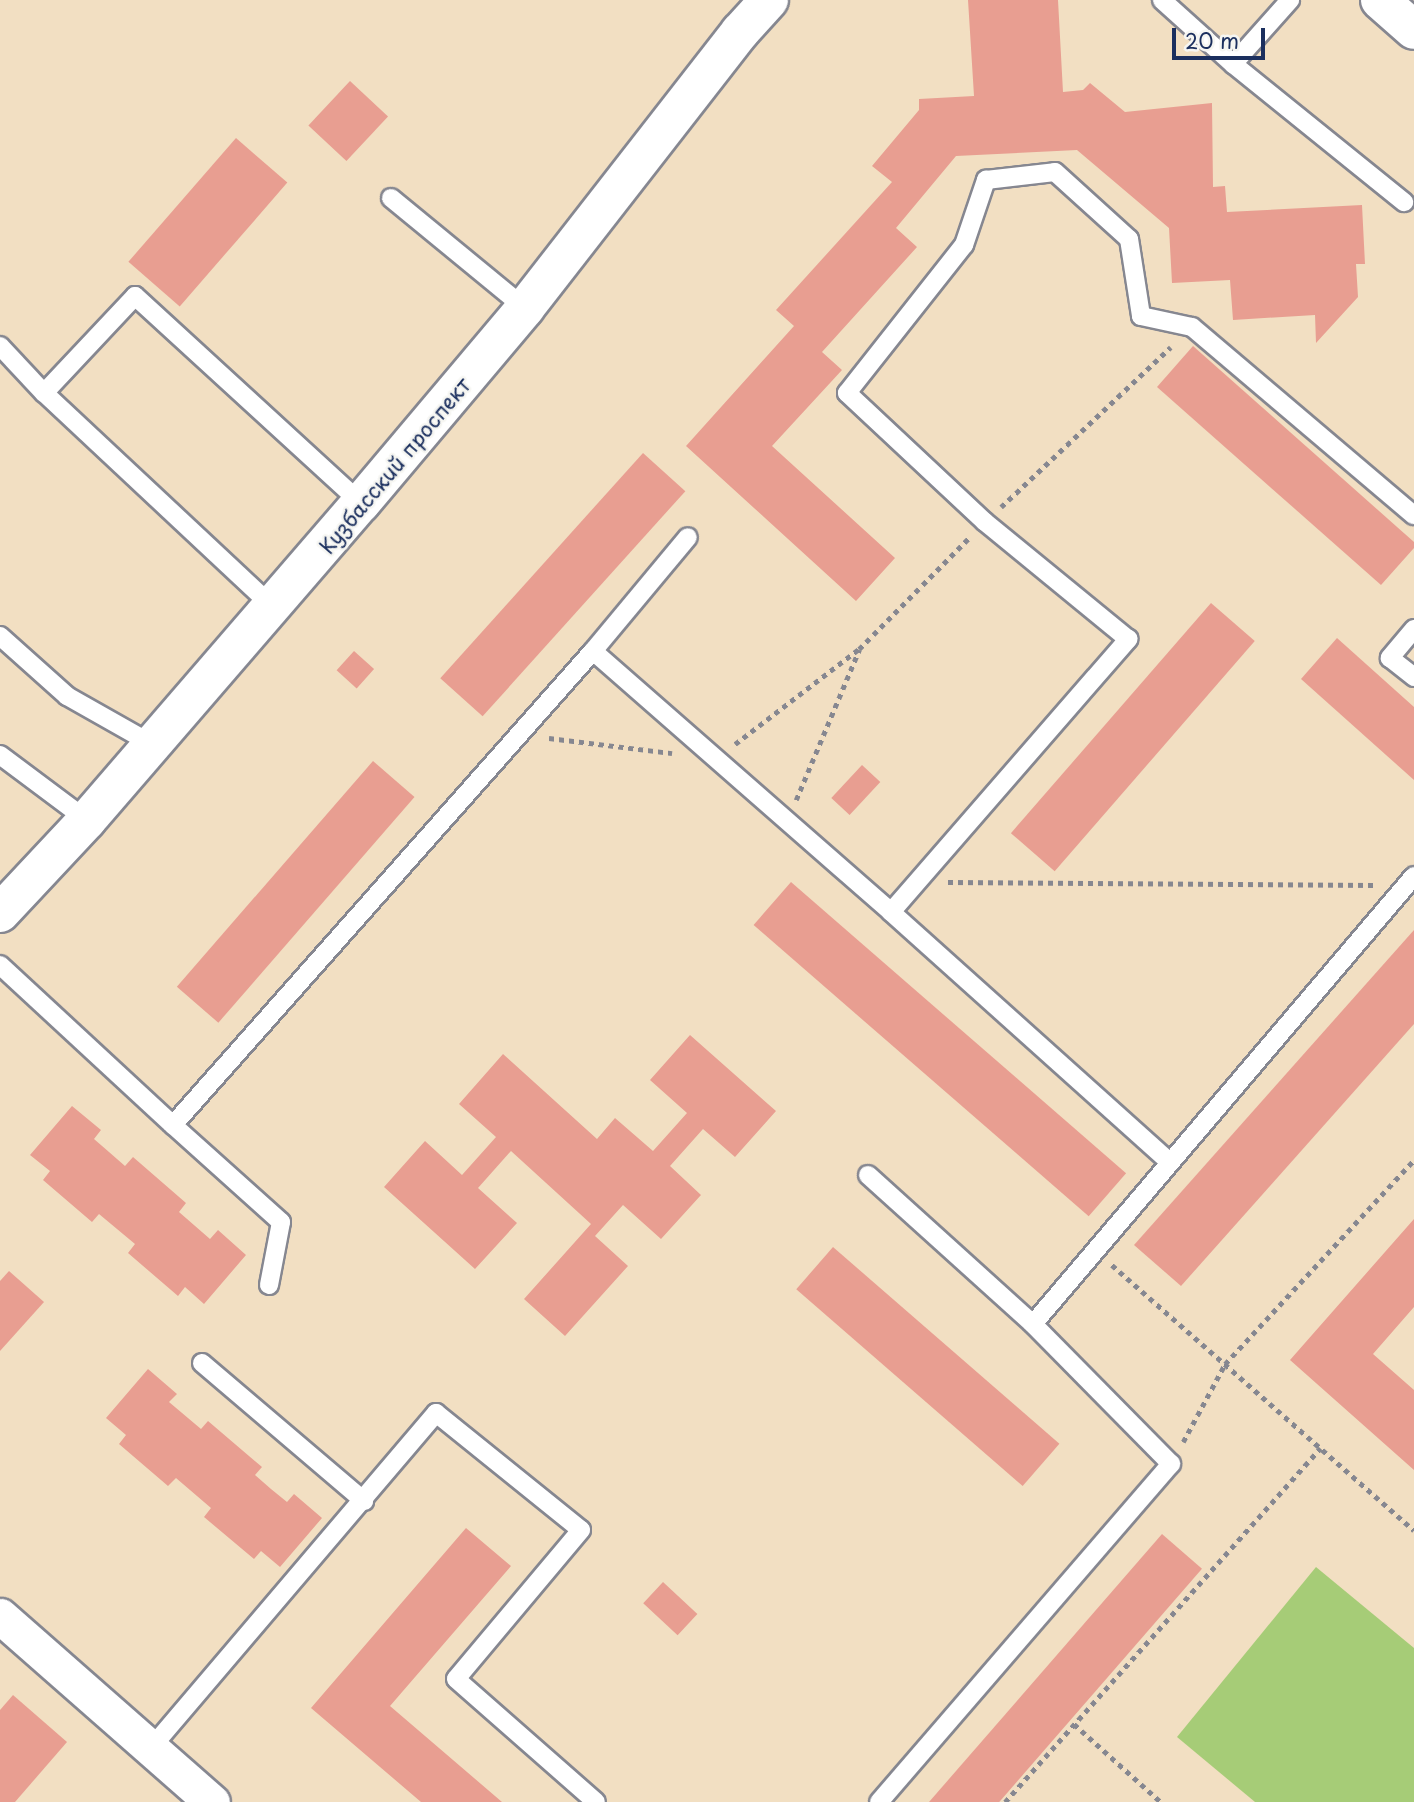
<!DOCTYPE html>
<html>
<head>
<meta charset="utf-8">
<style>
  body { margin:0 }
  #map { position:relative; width:1414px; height:1802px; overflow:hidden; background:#f2dfc2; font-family:"Playpen Sans",sans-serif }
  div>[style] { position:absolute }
  .green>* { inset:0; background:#a6cc77 }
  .building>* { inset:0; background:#e89e91; transform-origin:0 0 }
  .path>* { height:4.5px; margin-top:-2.25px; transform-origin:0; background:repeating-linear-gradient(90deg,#868790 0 5px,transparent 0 10px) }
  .roads { filter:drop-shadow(2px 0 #868790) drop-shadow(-2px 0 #868790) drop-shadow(0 2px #868790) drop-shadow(0 -2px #868790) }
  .lane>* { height:18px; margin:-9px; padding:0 9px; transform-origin:9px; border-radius:9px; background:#fff }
  .street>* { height:35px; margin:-17.5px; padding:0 17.5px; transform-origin:17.5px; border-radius:17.5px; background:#fff }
  .secondary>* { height:38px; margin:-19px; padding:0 19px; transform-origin:19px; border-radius:19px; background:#fff }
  span { translate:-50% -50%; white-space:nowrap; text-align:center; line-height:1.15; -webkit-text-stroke:5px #f6f6f2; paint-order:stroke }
  .street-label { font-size:21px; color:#1b2f5e }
  .scale { position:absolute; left:1172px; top:28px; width:93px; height:32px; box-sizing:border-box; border:4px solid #1b2f5e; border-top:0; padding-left:9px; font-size:21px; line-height:24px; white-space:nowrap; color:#1b2f5e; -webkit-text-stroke:5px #f6f6f2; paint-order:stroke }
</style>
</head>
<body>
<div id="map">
  <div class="green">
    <i style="clip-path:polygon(1316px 1567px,1414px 1648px,1414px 1802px,1255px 1802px,1177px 1737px)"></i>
  </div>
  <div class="building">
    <i style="clip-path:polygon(968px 0,1058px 0,1063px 92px,1083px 90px,1090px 83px,1125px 112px,1212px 103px,1213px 187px,1225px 186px,1227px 212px,1362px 205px,1365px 264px,1356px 264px,1358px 297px,1316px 343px,1315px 315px,1233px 320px,1230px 280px,1172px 283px,1169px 228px,1077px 150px,956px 156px,896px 228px,917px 247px,822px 352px,842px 370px,772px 446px,895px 558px,856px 601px,686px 446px,794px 326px,776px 310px,892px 182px,872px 166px,919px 110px,919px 99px,974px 96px)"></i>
    <i style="left:350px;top:81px;width:52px;height:61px;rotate:43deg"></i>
    <i style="left:236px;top:138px;width:68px;height:164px;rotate:41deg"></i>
    <i style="clip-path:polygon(1193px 346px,1414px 542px,1414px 548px,1381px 585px,1157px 387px)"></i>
    <i style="left:643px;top:453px;width:57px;height:303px;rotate:42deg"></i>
    <i style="left:1211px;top:603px;width:58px;height:305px;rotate:41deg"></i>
    <i style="clip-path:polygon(1337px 638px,1414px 707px,1414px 780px,1301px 679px)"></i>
    <i style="left:354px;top:651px;width:27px;height:26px;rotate:42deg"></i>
    <i style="left:373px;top:761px;width:55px;height:299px;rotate:41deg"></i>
    <i style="left:862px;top:765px;width:25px;height:45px;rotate:43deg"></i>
    <i style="left:791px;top:882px;width:444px;height:57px;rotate:41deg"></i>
    <i style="clip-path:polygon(1414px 930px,1414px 1024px,1181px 1286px,1134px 1245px)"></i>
    <i style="clip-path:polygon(690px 1035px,776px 1111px,735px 1157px,703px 1129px,670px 1166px,701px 1195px,661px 1239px,623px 1205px,595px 1236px,628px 1266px,565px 1336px,524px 1299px,591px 1224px,511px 1151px,478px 1188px,517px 1223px,475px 1269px,384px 1187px,425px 1141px,462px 1175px,496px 1137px,459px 1104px,503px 1054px,597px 1139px,615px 1118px,653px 1151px,687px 1113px,650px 1080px)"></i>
    <i style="clip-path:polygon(72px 1106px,101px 1130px,94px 1139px,109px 1152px,125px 1166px,133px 1157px,186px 1203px,179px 1212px,210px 1239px,218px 1230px,246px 1255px,204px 1304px,185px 1287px,178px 1296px,128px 1253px,135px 1244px,99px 1214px,92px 1222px,43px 1180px,50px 1171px,30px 1155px)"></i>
    <i style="clip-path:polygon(1414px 1219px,1414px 1307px,1373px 1354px,1414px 1390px,1414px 1470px,1290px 1360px)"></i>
    <i style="left:833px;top:1247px;width:300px;height:56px;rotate:41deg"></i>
    <i style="clip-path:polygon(9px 1271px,44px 1302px,0 1351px,0 1281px)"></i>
    <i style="clip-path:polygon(148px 1369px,177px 1394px,169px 1402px,201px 1429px,208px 1421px,262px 1467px,255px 1475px,271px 1489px,287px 1502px,294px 1494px,322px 1518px,280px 1567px,261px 1551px,254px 1559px,204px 1517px,211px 1508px,176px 1478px,168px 1486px,119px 1444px,126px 1435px,106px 1418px)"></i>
    <i style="clip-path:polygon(466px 1528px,511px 1566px,390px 1706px,502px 1802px,421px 1802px,311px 1708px)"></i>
    <i style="left:1162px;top:1534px;width:53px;height:356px;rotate:41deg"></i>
    <i style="left:663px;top:1582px;width:47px;height:29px;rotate:43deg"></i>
    <i style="clip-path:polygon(13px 1695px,67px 1742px,15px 1802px,0 1802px,0 1710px)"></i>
  </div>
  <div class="path">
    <i style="left:1001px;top:507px;width:233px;rotate:-43.3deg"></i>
    <i style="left:549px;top:738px;width:124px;rotate:7deg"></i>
    <i style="left:735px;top:744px;width:156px;rotate:-37.5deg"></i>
    <i style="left:859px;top:649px;width:158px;rotate:-45.3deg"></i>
    <i style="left:796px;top:800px;width:163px;rotate:-67.2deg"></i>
    <i style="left:948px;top:882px;width:426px;rotate:0.4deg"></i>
    <i style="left:1112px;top:1265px;width:402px;rotate:41.3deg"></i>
    <i style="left:1183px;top:1442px;width:89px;rotate:-61.7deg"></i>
    <i style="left:1225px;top:1364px;width:278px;rotate:-47.2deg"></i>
    <i style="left:1074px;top:1724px;width:117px;rotate:41.9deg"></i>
    <i style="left:1005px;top:1802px;width:474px;rotate:-48.3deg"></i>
  </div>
  <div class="roads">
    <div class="lane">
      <i style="left:1162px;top:0;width:96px;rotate:42deg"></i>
      <i style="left:1233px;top:64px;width:220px;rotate:38.9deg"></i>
      <i style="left:1233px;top:64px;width:86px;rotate:-48.3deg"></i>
      <i style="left:391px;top:198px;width:173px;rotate:39.4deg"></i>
      <i style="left:0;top:346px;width:64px;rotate:46.9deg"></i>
      <i style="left:273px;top:607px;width:313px;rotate:-136.9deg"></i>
      <i style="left:44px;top:393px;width:133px;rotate:-46.8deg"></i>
      <i style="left:135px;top:296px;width:306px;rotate:42.5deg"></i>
      <i style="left:1414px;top:629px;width:38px;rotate:130deg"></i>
      <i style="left:1390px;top:658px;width:31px;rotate:38deg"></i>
      <i style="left:0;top:636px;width:90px;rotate:41.8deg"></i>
      <i style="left:67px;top:696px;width:95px;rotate:29.5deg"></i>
      <i style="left:593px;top:651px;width:148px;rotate:-50.2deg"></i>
      <i style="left:0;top:755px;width:109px;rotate:36.8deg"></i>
      <i style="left:891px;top:912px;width:375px;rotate:41.9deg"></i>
      <i style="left:0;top:965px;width:236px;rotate:42.8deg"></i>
      <i style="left:868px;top:1175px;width:222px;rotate:42.1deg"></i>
      <i style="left:269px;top:1285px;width:64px;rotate:-79.2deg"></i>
      <i style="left:281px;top:1222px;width:145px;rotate:-138.1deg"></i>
      <i style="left:173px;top:1125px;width:633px;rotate:-48.46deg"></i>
      <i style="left:593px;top:651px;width:396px;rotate:41.2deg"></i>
      <i style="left:891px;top:912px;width:362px;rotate:-49deg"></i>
      <i style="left:1128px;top:639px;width:185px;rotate:-140.7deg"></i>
      <i style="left:985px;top:522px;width:189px;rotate:-136.9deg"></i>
      <i style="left:847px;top:393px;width:189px;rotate:-51.7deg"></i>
      <i style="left:964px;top:245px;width:69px;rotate:-71.3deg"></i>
      <i style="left:986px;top:180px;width:69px;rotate:-6.6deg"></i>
      <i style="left:1055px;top:172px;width:100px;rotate:42.2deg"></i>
      <i style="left:1129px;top:239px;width:78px;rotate:81.1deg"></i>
      <i style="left:1141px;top:316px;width:52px;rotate:12.2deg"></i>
      <i style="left:1192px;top:327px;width:291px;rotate:40.3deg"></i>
      <i style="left:202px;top:1363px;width:213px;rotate:40.4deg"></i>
      <i style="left:151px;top:1748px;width:440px;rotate:-49.6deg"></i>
      <i style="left:436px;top:1413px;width:186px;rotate:38.9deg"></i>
      <i style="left:581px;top:1530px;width:194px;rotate:130deg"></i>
      <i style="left:456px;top:1679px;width:186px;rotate:41.3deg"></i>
      <i style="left:879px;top:1802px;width:447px;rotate:-49.2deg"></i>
      <i style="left:1171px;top:1464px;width:197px;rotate:-134.6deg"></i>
      <i style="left:1033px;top:1324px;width:588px;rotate:-49.62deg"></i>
    </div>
    <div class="street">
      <i style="left:0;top:1616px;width:282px;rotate:41.3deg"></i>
    </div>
    <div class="secondary">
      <i style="left:1380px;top:0;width:45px;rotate:41.4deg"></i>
      <i style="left:0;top:913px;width:127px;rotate:-46.9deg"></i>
      <i style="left:87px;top:820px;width:419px;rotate:-49.2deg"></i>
      <i style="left:361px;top:503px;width:255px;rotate:-49.9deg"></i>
      <i style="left:525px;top:308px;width:350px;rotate:-52.1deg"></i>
      <i style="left:740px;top:32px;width:43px;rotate:-47.8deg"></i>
    </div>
  </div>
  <div class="street-label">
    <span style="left:394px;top:465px;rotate:-50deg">Кузбасский проспект</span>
  </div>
  <div class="scale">20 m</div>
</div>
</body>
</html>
